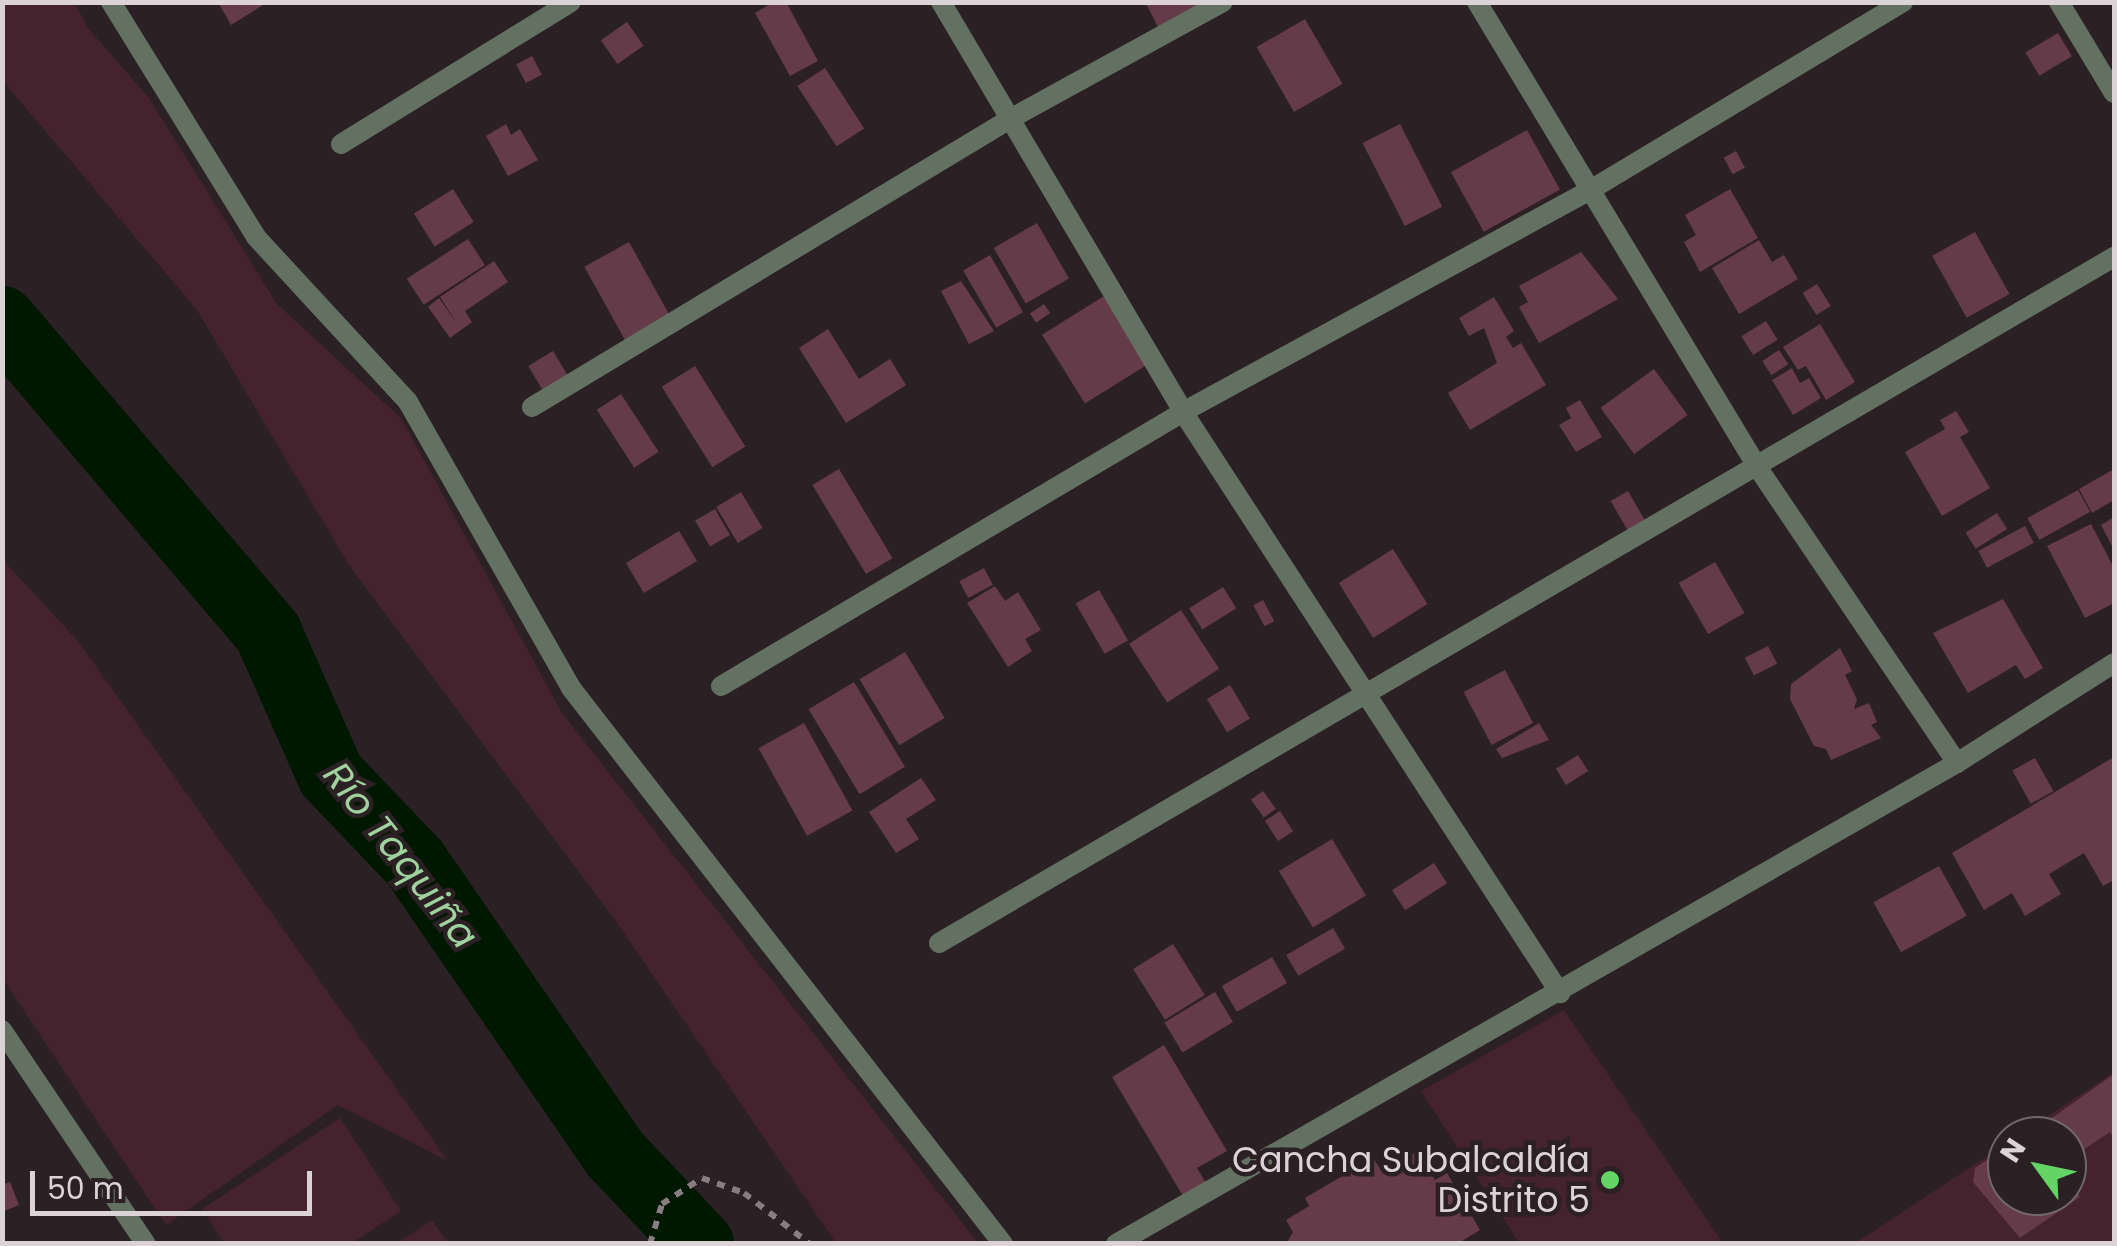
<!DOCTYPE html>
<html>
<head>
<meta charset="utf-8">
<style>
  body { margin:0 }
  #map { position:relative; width:2117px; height:1246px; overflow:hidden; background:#2b2023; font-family:Poppins,sans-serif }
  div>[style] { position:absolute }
  .green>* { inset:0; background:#44222e }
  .river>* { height:68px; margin:-34px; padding:0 34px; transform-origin:34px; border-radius:34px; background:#001700 }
  .building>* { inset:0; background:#653b49; transform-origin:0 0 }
  .path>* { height:6px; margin-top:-3px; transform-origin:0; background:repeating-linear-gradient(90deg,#887e81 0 8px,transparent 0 16px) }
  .street>* { height:20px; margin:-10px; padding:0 10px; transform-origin:10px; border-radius:10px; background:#637162 }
  .dots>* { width:28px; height:28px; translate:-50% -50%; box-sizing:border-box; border:5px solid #2b2023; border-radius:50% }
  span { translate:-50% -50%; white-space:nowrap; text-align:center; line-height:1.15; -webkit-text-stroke:9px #2b2023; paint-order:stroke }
  .poi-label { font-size:35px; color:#dbd3d5 }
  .right { translate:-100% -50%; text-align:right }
  .water-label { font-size:38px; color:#9ed39d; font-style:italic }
  .frame { position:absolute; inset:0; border:5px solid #dbd3d5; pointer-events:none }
  .north { position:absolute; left:1987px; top:1116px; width:100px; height:100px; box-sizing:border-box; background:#2b2023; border:2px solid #71686a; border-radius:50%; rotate:303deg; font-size:28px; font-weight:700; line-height:40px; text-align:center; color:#dbd3d5 }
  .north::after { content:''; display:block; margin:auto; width:35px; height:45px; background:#65d467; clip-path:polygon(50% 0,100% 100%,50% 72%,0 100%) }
  .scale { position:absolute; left:30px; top:1171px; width:282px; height:45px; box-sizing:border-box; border:5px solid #dbd3d5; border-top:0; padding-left:12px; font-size:30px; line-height:35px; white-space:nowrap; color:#dbd3d5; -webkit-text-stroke:8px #2b2023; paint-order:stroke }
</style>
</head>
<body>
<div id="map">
  <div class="green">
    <i style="clip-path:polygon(2px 3px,75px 3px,88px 28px,149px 98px,277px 304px,401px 418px,562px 713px,978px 1243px,836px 1243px,613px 917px,349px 565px,197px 310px,3px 81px)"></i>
    <i style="clip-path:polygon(2px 559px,78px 641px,448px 1161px,338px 1105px,166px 1225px,3px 979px)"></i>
    <i style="clip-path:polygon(1564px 1010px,1723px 1243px,1519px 1243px,1421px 1091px)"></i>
    <i style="clip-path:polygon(2114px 1072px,2114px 1243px,1854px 1244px,2007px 1143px,2007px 1196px,2067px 1196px,2067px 1136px,2018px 1136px)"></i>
    <i style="clip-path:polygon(340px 1118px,401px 1211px,352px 1243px,224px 1243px,202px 1209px)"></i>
    <i style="clip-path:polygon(432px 1220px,448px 1243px,397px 1243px)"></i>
  </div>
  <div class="river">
    <i style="left:2px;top:320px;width:411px;rotate:49.6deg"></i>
    <i style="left:268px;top:633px;width:155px;rotate:66.1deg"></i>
    <i style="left:331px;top:775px;width:122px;rotate:46.3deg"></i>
    <i style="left:415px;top:863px;width:353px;rotate:55.5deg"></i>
    <i style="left:615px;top:1154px;width:124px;rotate:46.6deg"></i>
  </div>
  <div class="building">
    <i style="clip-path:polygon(218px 2px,268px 2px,231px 25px)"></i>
    <i style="clip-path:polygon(773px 2px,786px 2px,818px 61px,790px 76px,755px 13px)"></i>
    <i style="clip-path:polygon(1145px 2px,1195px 2px,1198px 9px,1158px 27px)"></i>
    <i style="left:1305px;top:19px;width:75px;height:56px;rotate:60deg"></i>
    <i style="left:627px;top:22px;width:29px;height:32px;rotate:55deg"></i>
    <i style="left:2058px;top:33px;width:27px;height:38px;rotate:59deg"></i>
    <i style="left:532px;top:56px;width:21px;height:18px;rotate:62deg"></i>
    <i style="left:825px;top:68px;width:72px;height:33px;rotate:57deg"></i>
    <i style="clip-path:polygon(506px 124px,511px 135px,520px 129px,538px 160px,508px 176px,486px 136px)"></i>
    <i style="left:1400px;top:124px;width:93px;height:42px;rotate:63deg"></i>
    <i style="left:1527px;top:130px;width:68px;height:87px;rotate:61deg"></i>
    <i style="left:1736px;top:151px;width:19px;height:14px;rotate:62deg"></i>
    <i style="left:453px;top:189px;width:39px;height:46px;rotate:58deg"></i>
    <i style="clip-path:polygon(1730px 189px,1758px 238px,1700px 272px,1684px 242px,1696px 235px,1685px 215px)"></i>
    <i style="left:1037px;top:223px;width:64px;height:50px;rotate:60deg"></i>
    <i style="left:1975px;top:232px;width:71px;height:49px;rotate:61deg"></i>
    <i style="left:468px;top:239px;width:31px;height:73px;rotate:57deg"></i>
    <i style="clip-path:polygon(1759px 240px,1772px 262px,1784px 255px,1798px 279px,1739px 314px,1712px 268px)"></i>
    <i style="left:629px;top:242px;width:90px;height:51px;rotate:61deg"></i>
    <i style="clip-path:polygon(1581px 252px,1618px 299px,1539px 343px,1519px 307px,1528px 302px,1519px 286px)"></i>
    <i style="left:990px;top:255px;width:66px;height:31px;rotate:60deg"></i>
    <i style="clip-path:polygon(494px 261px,508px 282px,465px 311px,472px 322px,450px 338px,428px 307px,439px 298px,458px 325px,440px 297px)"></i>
    <i style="clip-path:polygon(961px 281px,994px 331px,969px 344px,941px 291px)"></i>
    <i style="left:1817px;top:284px;width:26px;height:17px;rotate:58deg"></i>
    <i style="left:1104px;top:296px;width:81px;height:73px;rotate:58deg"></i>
    <i style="clip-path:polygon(1494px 297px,1514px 331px,1506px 337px,1513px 348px,1521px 343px,1546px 385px,1470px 430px,1448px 393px,1497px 363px,1484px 328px,1469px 336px,1459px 318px)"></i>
    <i style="left:1044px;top:304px;width:11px;height:17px;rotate:56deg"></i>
    <i style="left:1766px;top:321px;width:22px;height:29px;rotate:58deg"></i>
    <i style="clip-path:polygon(1820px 324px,1855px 382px,1826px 400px,1806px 366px,1798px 370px,1783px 347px)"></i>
    <i style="clip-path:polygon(828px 329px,859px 379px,890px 359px,906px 385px,846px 423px,799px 348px)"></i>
    <i style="left:1779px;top:350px;width:17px;height:20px;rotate:57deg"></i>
    <i style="left:553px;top:351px;width:29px;height:29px;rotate:59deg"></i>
    <i style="left:695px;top:366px;width:95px;height:39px;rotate:58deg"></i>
    <i style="clip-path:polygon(1792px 368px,1800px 383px,1809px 378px,1821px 398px,1793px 415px,1772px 380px)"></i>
    <i style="left:1654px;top:369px;width:57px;height:66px;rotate:54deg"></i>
    <i style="left:621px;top:394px;width:69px;height:29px;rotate:57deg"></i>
    <i style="clip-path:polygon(1580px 400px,1602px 437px,1576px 452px,1559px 425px,1571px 418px,1566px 408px)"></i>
    <i style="clip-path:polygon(1956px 411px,1969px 432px,1960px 437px,1990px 488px,1942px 516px,1905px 452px,1945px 429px,1940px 420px)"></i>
    <i style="left:839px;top:469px;width:104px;height:31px;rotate:59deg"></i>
    <i style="clip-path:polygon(2114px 469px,2114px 500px,2092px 513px,2079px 489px)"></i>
    <i style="left:2078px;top:490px;width:25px;height:58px;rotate:61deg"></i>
    <i style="left:1628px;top:491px;width:34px;height:20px;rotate:60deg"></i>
    <i style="left:741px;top:492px;width:42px;height:29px;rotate:59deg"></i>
    <i style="left:715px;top:509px;width:30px;height:23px;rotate:60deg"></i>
    <i style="left:1997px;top:513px;width:19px;height:37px;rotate:58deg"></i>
    <i style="clip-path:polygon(2114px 517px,2114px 550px,2101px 525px)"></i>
    <i style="clip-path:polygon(2091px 524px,2114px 568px,2114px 603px,2085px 618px,2047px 546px)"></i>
    <i style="left:2025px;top:526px;width:19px;height:53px;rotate:62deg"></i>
    <i style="left:679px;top:531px;width:35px;height:62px;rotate:59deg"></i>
    <i style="left:1393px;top:549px;width:65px;height:64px;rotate:58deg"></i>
    <i style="left:1715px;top:562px;width:59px;height:42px;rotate:60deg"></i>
    <i style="left:984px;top:568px;width:19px;height:28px;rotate:62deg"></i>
    <i style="clip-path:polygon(995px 586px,1005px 601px,1018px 592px,1041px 630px,1025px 639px,1032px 651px,1008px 667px,967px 603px)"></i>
    <i style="left:1223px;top:587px;width:25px;height:40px;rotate:58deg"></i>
    <i style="left:1099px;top:590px;width:58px;height:27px;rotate:60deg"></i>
    <i style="clip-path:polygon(2003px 599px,2043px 668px,2025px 679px,2016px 665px,1968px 693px,1933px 633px)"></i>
    <i style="left:1263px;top:600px;width:24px;height:11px;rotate:62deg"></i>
    <i style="left:1181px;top:610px;width:70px;height:62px;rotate:57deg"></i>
    <i style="left:1768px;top:646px;width:20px;height:26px;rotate:63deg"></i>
    <i style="clip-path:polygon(1840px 648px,1852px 671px,1845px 675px,1857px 699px,1854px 709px,1869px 703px,1877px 722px,1871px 725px,1881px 738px,1831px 760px,1826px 749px,1814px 746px,1790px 699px,1791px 684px)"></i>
    <i style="left:905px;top:652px;width:77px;height:53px;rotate:59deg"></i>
    <i style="left:1505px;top:670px;width:60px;height:47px;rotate:62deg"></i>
    <i style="left:854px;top:682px;width:99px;height:53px;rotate:59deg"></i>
    <i style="left:1230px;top:685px;width:39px;height:27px;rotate:59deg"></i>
    <i style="left:804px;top:723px;width:100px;height:52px;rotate:61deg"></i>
    <i style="clip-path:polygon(1539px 723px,1549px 740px,1502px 758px,1496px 749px)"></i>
    <i style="left:1578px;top:755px;width:19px;height:26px;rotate:58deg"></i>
    <i style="clip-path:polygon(2114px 757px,2114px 880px,2103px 886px,2084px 853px,2049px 874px,2061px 894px,2025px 916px,2012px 893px,1984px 910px,1952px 853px)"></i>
    <i style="left:2035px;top:758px;width:38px;height:26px;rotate:61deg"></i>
    <i style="clip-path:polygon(921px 778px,936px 800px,906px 819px,919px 839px,896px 853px,869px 812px)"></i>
    <i style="left:1263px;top:791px;width:22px;height:15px;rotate:54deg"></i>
    <i style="left:1280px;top:811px;width:24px;height:18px;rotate:57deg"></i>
    <i style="left:1332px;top:839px;width:66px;height:62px;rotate:59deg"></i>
    <i style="left:1434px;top:863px;width:24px;height:50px;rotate:57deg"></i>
    <i style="left:1939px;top:866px;width:57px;height:75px;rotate:61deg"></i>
    <i style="left:1333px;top:928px;width:24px;height:54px;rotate:60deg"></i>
    <i style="left:1173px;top:944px;width:60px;height:47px;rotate:58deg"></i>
    <i style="left:1272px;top:957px;width:30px;height:58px;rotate:60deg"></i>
    <i style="left:1215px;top:992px;width:35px;height:59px;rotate:59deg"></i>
    <i style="clip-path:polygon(1164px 1045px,1227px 1151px,1197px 1168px,1206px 1183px,1183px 1196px,1112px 1077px)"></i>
    <i style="clip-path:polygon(2114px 1074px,2114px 1139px,2110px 1132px,2074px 1156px,2067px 1136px,2049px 1120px)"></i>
    <i style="clip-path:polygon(1418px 1151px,1435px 1180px,1447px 1173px,1480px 1230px,1457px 1244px,1286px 1244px,1293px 1232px,1286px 1220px,1309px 1206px,1305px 1198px,1373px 1158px,1382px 1172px)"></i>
    <i style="clip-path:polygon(1997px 1153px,2007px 1167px,2007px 1196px,2067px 1196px,2067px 1178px,2080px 1197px,2020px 1238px,1973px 1182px,1975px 1168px)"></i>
    <i style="clip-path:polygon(10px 1182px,19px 1205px,2px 1212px,2px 1185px)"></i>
  </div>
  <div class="path">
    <i style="left:650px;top:1244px;width:42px;rotate:-73.3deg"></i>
    <i style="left:662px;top:1204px;width:48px;rotate:-33deg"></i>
    <i style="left:702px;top:1178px;width:45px;rotate:19.7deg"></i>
    <i style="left:744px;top:1193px;width:83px;rotate:37.7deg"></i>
  </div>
  <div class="street">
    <i style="left:111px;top:2px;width:276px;rotate:58.3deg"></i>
    <i style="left:256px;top:237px;width:224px;rotate:47.3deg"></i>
    <i style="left:408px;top:402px;width:329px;rotate:60.3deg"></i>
    <i style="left:571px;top:688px;width:704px;rotate:52.15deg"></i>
    <i style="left:941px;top:2px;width:476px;rotate:59.4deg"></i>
    <i style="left:1183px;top:412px;width:693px;rotate:57.02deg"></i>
    <i style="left:1477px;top:2px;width:544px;rotate:58.91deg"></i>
    <i style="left:1758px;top:468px;width:356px;rotate:56deg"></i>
    <i style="left:2059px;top:2px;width:106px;rotate:58.9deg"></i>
    <i style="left:341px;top:144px;width:270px;rotate:-31.7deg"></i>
    <i style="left:532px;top:407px;width:558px;rotate:-31.07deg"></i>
    <i style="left:1010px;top:119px;width:243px;rotate:-28.8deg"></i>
    <i style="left:721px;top:686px;width:537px;rotate:-30.67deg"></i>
    <i style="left:1183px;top:412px;width:466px;rotate:-28.6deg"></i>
    <i style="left:1592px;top:189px;width:363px;rotate:-31deg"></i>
    <i style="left:939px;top:943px;width:1361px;rotate:-30.28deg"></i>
    <i style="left:2px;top:1030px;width:258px;rotate:56.1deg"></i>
    <i style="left:1116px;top:1244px;width:969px;rotate:-29.77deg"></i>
    <i style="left:1957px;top:763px;width:186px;rotate:-32.5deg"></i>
  </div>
  <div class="dots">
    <i style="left:1610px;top:1180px;background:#65d467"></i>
  </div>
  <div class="poi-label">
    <span class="right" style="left:1590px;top:1180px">Cancha Subalcaldía<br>Distrito 5</span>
  </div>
  <div class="water-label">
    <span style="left:401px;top:855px;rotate:52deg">Río Taquiña</span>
  </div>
  <div class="frame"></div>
  <div class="north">N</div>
  <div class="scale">50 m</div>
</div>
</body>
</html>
